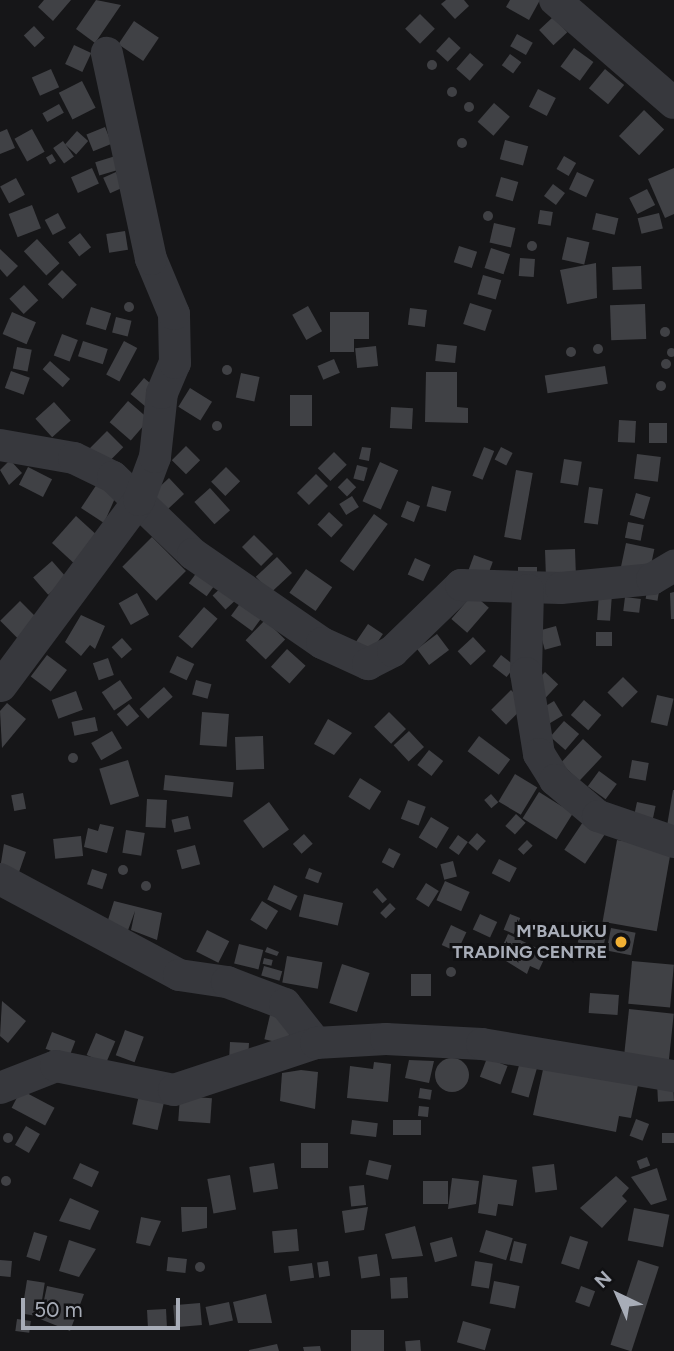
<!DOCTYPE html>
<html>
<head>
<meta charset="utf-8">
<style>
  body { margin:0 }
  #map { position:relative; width:674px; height:1351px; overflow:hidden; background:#161618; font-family:Figtree,sans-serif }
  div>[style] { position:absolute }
  .building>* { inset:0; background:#404145; transform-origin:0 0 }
  .round { border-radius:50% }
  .minor>* { height:32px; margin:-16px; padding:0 16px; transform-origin:16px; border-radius:16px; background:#37383d }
  .dots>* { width:19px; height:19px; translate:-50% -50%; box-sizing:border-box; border:4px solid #111113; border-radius:50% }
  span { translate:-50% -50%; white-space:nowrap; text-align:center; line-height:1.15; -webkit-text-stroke:6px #111113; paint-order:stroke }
  .poi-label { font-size:18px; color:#a8adb8; font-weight:700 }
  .right { translate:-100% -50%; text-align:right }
  .north { position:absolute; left:583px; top:1260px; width:70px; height:70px; -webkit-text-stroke:5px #111113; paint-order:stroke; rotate:316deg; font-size:19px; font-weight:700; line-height:28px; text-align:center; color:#a8adb8 }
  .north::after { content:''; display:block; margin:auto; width:24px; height:32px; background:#a8adb8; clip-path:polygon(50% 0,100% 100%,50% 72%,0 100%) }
  .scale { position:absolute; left:21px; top:1298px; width:159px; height:32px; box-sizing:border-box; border:4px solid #a8adb8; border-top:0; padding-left:9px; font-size:21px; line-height:24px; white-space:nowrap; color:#a8adb8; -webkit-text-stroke:5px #111113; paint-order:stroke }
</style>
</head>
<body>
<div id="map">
  <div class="building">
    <i style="clip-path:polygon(44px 0,71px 0,53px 21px,38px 7px)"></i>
    <i style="clip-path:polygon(96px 0,121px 5px,95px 43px,76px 29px)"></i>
    <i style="clip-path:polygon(446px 0,464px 0,469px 6px,455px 19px,441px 4px)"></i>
    <i style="clip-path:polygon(510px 0,540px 0,529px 20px,506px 7px)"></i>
    <i style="left:420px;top:14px;width:21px;height:21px;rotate:45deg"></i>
    <i style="left:553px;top:17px;width:21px;height:19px;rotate:47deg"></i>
    <i style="left:134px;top:21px;width:30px;height:28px;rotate:34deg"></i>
    <i style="left:34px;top:26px;width:16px;height:14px;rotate:47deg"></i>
    <i style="left:517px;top:34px;width:18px;height:14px;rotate:29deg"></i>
    <i style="left:449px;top:37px;width:16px;height:19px;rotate:43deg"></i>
    <i style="left:74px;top:45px;width:19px;height:21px;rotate:25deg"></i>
    <i style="left:574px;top:48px;width:24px;height:23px;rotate:36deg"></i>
    <i style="left:470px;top:53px;width:18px;height:21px;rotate:41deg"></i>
    <i style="left:510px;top:54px;width:14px;height:14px;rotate:36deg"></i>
    <i class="round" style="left:427px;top:60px;width:10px;height:10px"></i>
    <i style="left:51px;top:69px;width:20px;height:21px;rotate:66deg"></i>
    <i style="left:605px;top:69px;width:25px;height:25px;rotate:40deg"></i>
    <i style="left:82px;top:81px;width:30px;height:26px;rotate:63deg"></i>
    <i class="round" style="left:447px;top:87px;width:10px;height:10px"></i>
    <i style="left:538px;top:89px;width:20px;height:20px;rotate:27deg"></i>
    <i class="round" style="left:464px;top:102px;width:10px;height:10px"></i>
    <i style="left:494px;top:103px;width:21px;height:25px;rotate:41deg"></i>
    <i style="left:59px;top:104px;width:10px;height:19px;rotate:61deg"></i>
    <i style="left:644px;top:110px;width:28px;height:36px;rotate:44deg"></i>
    <i style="left:105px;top:127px;width:18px;height:20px;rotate:68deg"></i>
    <i style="clip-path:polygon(7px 129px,15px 148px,0 154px,0 132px)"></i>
    <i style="left:32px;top:129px;width:26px;height:20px;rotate:61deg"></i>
    <i style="left:77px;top:131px;width:15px;height:18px;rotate:42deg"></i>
    <i class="round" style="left:457px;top:138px;width:10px;height:10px"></i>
    <i style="left:505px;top:140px;width:24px;height:20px;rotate:15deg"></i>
    <i style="left:63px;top:141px;width:19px;height:12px;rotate:55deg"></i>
    <i style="left:52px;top:154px;width:8px;height:7px;rotate:60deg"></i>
    <i style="left:122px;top:154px;width:14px;height:28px;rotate:73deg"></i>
    <i style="left:564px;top:156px;width:14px;height:15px;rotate:30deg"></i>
    <i style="left:92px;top:168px;width:17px;height:23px;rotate:66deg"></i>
    <i style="clip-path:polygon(674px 168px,674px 214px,665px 218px,648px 179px)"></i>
    <i style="left:116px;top:172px;width:17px;height:14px;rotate:66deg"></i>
    <i style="left:577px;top:172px;width:19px;height:19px;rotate:25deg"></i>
    <i style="left:501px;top:177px;width:18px;height:20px;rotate:16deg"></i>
    <i style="left:16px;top:178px;width:19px;height:18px;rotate:62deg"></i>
    <i style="left:553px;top:184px;width:15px;height:15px;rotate:37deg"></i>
    <i style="left:647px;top:189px;width:18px;height:20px;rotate:63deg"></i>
    <i style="left:32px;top:205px;width:25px;height:25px;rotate:69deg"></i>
    <i style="left:540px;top:210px;width:13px;height:14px;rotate:9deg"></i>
    <i class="round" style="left:483px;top:211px;width:10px;height:10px"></i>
    <i style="left:58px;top:213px;width:17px;height:15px;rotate:62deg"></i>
    <i style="left:596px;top:213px;width:23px;height:17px;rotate:13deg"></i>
    <i style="left:659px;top:213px;width:16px;height:22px;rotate:76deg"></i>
    <i style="left:494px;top:223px;width:22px;height:20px;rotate:13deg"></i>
    <i style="left:125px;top:231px;width:19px;height:19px;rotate:81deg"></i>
    <i style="left:80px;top:233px;width:18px;height:15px;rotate:52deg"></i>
    <i style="left:567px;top:237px;width:23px;height:23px;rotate:13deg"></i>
    <i style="left:37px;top:239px;width:33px;height:18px;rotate:47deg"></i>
    <i class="round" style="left:527px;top:241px;width:10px;height:10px"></i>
    <i style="left:459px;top:246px;width:19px;height:17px;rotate:18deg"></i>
    <i style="left:491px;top:248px;width:20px;height:21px;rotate:18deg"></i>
    <i style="clip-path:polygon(0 249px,18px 266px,7px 277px,0 269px)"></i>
    <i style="left:520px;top:258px;width:15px;height:18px;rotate:4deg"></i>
    <i style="clip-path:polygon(596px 263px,597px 298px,567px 304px,560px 270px)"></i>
    <i style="left:641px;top:266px;width:23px;height:29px;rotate:88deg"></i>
    <i style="left:62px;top:270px;width:21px;height:20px;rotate:45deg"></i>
    <i style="left:483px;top:275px;width:19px;height:20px;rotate:16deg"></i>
    <i style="left:24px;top:285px;width:21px;height:20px;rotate:47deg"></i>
    <i class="round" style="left:124px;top:302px;width:10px;height:10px"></i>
    <i style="left:470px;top:303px;width:23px;height:22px;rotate:18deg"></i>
    <i style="left:645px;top:304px;width:35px;height:35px;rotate:88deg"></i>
    <i style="left:308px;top:306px;width:29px;height:18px;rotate:61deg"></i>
    <i style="left:91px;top:307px;width:21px;height:18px;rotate:17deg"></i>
    <i style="left:410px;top:308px;width:17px;height:17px;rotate:7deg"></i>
    <i style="left:12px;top:312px;width:26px;height:24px;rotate:23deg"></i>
    <i style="clip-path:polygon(330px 312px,369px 312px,369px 339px,354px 339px,354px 352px,330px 352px)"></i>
    <i style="left:116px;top:317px;width:16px;height:16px;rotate:14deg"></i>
    <i class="round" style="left:660px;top:327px;width:10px;height:10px"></i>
    <i style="left:62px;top:334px;width:17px;height:23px;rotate:21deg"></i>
    <i style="left:83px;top:341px;width:26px;height:16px;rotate:18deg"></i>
    <i style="left:124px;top:341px;width:15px;height:38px;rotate:28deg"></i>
    <i style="left:437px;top:344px;width:20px;height:17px;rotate:6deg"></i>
    <i class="round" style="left:593px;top:344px;width:10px;height:10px"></i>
    <i style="left:376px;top:346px;width:20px;height:21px;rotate:84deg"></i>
    <i style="left:17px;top:347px;width:15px;height:22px;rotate:11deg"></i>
    <i class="round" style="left:566px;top:347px;width:10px;height:10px"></i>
    <i class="round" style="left:666.5px;top:347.5px;width:9px;height:9px"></i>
    <i style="left:334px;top:359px;width:15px;height:18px;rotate:67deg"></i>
    <i class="round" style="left:661px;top:359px;width:10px;height:10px"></i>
    <i style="left:50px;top:361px;width:27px;height:11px;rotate:42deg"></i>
    <i class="round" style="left:222px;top:365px;width:10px;height:10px"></i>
    <i style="left:605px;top:366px;width:18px;height:61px;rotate:81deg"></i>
    <i style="left:11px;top:371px;width:20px;height:18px;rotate:20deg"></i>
    <i style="clip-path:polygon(426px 372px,457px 372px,457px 407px,468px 408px,468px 423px,425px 422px)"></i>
    <i style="left:241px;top:373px;width:19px;height:25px;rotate:12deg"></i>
    <i style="left:144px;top:378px;width:23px;height:21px;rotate:40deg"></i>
    <i class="round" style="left:656px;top:381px;width:10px;height:10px"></i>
    <i style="left:190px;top:388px;width:26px;height:22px;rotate:32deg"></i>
    <i style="left:290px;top:395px;width:22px;height:31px"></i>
    <i style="left:128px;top:401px;width:28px;height:28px;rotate:41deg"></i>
    <i style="left:54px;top:402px;width:25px;height:25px;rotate:48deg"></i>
    <i style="left:391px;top:407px;width:22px;height:21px;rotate:3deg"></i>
    <i style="left:619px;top:420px;width:17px;height:22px;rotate:3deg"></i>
    <i class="round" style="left:212px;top:421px;width:10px;height:10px"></i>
    <i style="left:649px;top:423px;width:18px;height:20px"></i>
    <i style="left:107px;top:431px;width:23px;height:32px;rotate:45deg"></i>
    <i style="left:186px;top:446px;width:20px;height:20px;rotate:45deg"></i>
    <i style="clip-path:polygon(362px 447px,371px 448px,369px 461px,359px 459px)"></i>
    <i style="left:484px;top:447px;width:11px;height:31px;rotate:22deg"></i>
    <i style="left:501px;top:447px;width:13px;height:14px;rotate:27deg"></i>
    <i style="left:334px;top:452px;width:18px;height:23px;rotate:45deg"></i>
    <i style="left:637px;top:454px;width:24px;height:25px;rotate:7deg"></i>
    <i style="left:564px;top:459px;width:18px;height:24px;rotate:9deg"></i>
    <i style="clip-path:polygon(10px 460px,22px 473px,9px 485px,0 470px)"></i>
    <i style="left:380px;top:462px;width:20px;height:43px;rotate:24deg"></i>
    <i style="left:357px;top:465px;width:11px;height:14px;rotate:15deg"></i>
    <i style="left:28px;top:467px;width:27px;height:20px;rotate:27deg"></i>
    <i style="left:226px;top:467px;width:20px;height:21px;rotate:45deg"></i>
    <i style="left:516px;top:470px;width:17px;height:68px;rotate:10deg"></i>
    <i style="left:316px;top:474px;width:17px;height:27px;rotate:45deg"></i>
    <i style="left:169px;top:478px;width:22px;height:30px;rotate:47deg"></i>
    <i style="left:347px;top:478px;width:13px;height:13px;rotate:45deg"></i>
    <i style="clip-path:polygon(97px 484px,116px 496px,104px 523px,81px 508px)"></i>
    <i style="left:432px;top:486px;width:20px;height:21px;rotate:15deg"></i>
    <i style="left:589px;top:487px;width:14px;height:36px;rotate:8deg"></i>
    <i style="left:210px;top:488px;width:30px;height:21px;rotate:48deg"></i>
    <i style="left:636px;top:493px;width:15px;height:23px;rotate:16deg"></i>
    <i style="left:352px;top:496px;width:13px;height:15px;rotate:58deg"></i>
    <i style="left:407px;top:501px;width:14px;height:17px;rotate:21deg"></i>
    <i style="left:329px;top:512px;width:19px;height:17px;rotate:43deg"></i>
    <i style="left:374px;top:514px;width:17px;height:58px;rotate:36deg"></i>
    <i style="clip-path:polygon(76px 516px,99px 537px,78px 567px,52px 543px)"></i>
    <i style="left:628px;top:522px;width:16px;height:16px;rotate:11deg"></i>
    <i style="left:254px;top:535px;width:27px;height:17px;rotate:45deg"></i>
    <i style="left:152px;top:537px;width:48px;height:42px;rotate:45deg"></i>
    <i style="left:626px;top:543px;width:29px;height:28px;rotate:12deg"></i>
    <i style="left:575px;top:549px;width:23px;height:30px;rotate:88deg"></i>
    <i style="left:474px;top:555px;width:20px;height:21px;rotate:20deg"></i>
    <i style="left:277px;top:557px;width:22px;height:29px;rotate:47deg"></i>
    <i style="left:415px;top:558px;width:17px;height:18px;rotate:24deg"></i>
    <i style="left:52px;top:561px;width:23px;height:25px;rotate:49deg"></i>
    <i style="left:518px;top:567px;width:19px;height:16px"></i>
    <i style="left:200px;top:568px;width:22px;height:19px;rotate:36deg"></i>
    <i style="left:306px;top:569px;width:32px;height:29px;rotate:35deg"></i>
    <i style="left:225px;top:584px;width:19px;height:17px;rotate:47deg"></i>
    <i style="left:648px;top:584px;width:12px;height:15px;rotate:9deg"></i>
    <i style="clip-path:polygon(674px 592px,674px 619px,671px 619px,670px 593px)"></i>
    <i style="left:137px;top:593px;width:25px;height:21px;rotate:61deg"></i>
    <i style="left:599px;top:593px;width:13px;height:27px;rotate:4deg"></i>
    <i style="left:473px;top:594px;width:21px;height:33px;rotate:41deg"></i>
    <i style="left:625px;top:597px;width:16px;height:14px;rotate:7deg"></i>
    <i style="left:20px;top:601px;width:25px;height:28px;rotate:45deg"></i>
    <i style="left:241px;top:602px;width:26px;height:17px;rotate:36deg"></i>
    <i style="left:204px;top:607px;width:18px;height:39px;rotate:41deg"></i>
    <i style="clip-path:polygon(81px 615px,105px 626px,95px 649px,90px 645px,81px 656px,65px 642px)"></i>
    <i style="left:265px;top:620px;width:28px;height:28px;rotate:44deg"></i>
    <i style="left:368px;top:624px;width:18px;height:23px;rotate:34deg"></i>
    <i style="left:556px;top:626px;width:20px;height:17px;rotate:75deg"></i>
    <i style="left:596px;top:632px;width:16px;height:14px"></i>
    <i style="left:437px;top:634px;width:20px;height:25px;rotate:53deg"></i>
    <i style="left:473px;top:637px;width:19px;height:21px;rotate:47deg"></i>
    <i style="left:122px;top:638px;width:15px;height:14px;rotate:48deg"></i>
    <i style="left:287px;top:649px;width:25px;height:24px;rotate:42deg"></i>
    <i style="left:47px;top:655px;width:25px;height:27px;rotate:37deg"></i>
    <i style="left:501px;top:655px;width:18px;height:14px;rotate:38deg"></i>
    <i style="left:177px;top:656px;width:19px;height:18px;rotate:25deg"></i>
    <i style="left:108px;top:658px;width:18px;height:16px;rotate:71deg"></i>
    <i style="left:545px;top:672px;width:18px;height:18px;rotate:43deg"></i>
    <i style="left:623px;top:677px;width:21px;height:22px;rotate:45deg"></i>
    <i style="left:120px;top:680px;width:22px;height:22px;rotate:56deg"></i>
    <i style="left:196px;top:680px;width:16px;height:15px;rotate:15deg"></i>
    <i style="left:164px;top:687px;width:13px;height:33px;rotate:48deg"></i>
    <i style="left:511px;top:690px;width:21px;height:28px;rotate:45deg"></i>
    <i style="left:76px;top:691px;width:20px;height:26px;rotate:70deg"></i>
    <i style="left:657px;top:695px;width:17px;height:28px;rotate:13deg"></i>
    <i style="left:584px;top:700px;width:23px;height:20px;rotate:41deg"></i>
    <i style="left:554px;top:701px;width:17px;height:19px;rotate:59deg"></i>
    <i style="clip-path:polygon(7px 703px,26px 719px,2px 748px,0 711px)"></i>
    <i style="left:129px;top:704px;width:16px;height:16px;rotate:50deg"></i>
    <i style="left:202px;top:712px;width:27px;height:33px;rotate:4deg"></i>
    <i style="left:389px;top:712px;width:24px;height:21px;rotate:45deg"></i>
    <i style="left:95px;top:717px;width:14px;height:24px;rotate:78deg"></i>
    <i style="clip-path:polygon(328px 719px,352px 733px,334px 755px,314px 744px)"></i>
    <i style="left:564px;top:721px;width:20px;height:21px;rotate:41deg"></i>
    <i style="left:112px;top:731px;width:20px;height:24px;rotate:60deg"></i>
    <i style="left:409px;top:731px;width:22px;height:21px;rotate:47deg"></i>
    <i style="left:263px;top:736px;width:33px;height:28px;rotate:88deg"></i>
    <i style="left:479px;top:736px;width:39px;height:19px;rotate:37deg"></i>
    <i style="left:583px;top:739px;width:26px;height:33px;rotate:43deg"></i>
    <i style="left:429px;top:750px;width:18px;height:19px;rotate:38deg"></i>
    <i class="round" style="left:68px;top:753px;width:10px;height:10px"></i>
    <i style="left:128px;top:760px;width:38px;height:30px;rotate:73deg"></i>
    <i style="left:632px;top:760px;width:17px;height:18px;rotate:10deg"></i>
    <i style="left:599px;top:771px;width:22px;height:19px;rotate:36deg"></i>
    <i style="left:515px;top:774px;width:26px;height:32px;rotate:31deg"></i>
    <i style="left:165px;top:775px;width:69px;height:15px;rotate:6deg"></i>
    <i style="left:360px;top:778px;width:25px;height:22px;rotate:32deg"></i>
    <i style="clip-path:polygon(673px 790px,674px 790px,674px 833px,666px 832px)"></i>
    <i style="left:539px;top:792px;width:40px;height:31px;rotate:32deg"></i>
    <i style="left:23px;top:793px;width:16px;height:12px;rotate:79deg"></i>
    <i style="left:491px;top:794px;width:11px;height:9px;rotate:49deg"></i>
    <i style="left:147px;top:799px;width:20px;height:28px;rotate:3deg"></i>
    <i style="left:408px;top:800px;width:19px;height:20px;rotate:21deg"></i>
    <i style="left:269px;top:802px;width:34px;height:32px;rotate:54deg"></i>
    <i style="left:637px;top:802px;width:19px;height:20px;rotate:12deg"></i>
    <i style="left:516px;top:814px;width:13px;height:16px;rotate:42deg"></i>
    <i style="left:188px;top:816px;width:13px;height:17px;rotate:77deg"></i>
    <i style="left:431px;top:817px;width:21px;height:24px;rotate:31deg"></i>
    <i style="left:585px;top:819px;width:25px;height:37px;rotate:34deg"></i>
    <i style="clip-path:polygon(100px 824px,114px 827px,107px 853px,84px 847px,88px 828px,98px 831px)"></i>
    <i style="left:126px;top:830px;width:19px;height:23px;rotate:9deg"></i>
    <i style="left:477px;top:833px;width:12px;height:13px;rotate:42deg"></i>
    <i style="left:304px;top:834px;width:13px;height:15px;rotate:48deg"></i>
    <i style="left:458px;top:835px;width:12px;height:16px;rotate:35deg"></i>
    <i style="left:81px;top:836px;width:20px;height:28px;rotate:84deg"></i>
    <i style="left:527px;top:840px;width:8px;height:13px;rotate:45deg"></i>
    <i style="left:617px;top:840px;width:55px;height:83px;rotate:10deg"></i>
    <i style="clip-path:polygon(4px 844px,26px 852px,18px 875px,0 869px)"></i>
    <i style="left:195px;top:845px;width:20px;height:19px;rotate:75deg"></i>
    <i style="left:389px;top:848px;width:13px;height:16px;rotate:27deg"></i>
    <i style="left:499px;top:859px;width:20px;height:16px;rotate:27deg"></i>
    <i style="left:453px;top:861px;width:16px;height:13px;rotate:76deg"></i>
    <i class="round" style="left:118px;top:865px;width:10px;height:10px"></i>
    <i style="left:309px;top:868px;width:14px;height:11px;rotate:21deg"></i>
    <i style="left:92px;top:869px;width:16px;height:16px;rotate:18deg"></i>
    <i style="left:445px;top:881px;width:27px;height:21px;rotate:24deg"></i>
    <i class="round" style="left:141px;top:881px;width:10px;height:10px"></i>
    <i style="left:426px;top:883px;width:15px;height:19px;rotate:32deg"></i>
    <i style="left:274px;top:885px;width:26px;height:16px;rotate:25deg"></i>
    <i style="left:377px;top:888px;width:15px;height:6px;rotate:48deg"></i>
    <i style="left:304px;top:894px;width:40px;height:23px;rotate:13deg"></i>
    <i style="clip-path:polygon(114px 901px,162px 913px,157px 940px,131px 930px,135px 911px,127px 933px,106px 926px)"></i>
    <i style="left:262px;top:901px;width:19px;height:22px;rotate:32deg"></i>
    <i style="left:390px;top:903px;width:8px;height:14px;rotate:45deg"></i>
    <i style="left:480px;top:914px;width:19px;height:17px;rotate:25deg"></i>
    <i style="left:510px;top:914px;width:11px;height:17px;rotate:22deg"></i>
    <i style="left:582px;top:921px;width:26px;height:22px;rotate:11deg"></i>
    <i style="left:451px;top:925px;width:17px;height:22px;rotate:25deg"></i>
    <i style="left:611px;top:928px;width:25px;height:23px;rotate:11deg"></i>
    <i style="left:207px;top:930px;width:25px;height:24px;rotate:27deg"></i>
    <i style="clip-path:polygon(508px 934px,547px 953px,539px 970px,530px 966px,527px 974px,498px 956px)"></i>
    <i style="left:239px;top:944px;width:25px;height:20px;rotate:14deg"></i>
    <i style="clip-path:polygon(267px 947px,279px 952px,277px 956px,265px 952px)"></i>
    <i style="left:287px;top:956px;width:36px;height:27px;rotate:10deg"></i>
    <i style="left:264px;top:958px;width:9px;height:6px;rotate:13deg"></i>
    <i style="left:632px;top:961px;width:42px;height:43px;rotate:5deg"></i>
    <i style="left:342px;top:964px;width:29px;height:41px;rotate:18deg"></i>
    <i style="left:264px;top:966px;width:19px;height:10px;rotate:16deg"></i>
    <i class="round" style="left:446px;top:967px;width:10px;height:10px"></i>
    <i style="left:411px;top:974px;width:20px;height:22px"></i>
    <i style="left:590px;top:993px;width:29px;height:20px;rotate:4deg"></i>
    <i style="clip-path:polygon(2px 1001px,26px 1021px,8px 1043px,0 1036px)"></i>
    <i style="left:629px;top:1009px;width:45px;height:51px;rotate:6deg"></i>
    <i style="left:270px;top:1015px;width:23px;height:25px;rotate:13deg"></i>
    <i style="left:125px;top:1030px;width:20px;height:27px;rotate:20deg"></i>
    <i style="left:52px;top:1032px;width:25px;height:18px;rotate:21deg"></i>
    <i style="left:96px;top:1033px;width:21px;height:24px;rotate:23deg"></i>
    <i style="left:230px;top:1042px;width:19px;height:15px;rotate:3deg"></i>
    <i style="left:522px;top:1055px;width:18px;height:39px;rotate:16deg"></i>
    <i style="left:487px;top:1058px;width:22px;height:20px;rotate:21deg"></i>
    <i class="round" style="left:435px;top:1058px;width:34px;height:34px"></i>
    <i style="clip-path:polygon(409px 1060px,434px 1061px,429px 1083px,405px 1078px)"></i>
    <i style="clip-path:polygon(374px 1062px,391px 1064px,388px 1102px,347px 1098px,350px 1066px,373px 1069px)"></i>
    <i style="clip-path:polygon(544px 1065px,638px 1085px,631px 1118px,619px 1116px,616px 1132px,533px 1115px)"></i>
    <i style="clip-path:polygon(301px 1070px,318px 1072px,315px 1109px,280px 1101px,282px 1073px)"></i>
    <i style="left:673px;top:1082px;width:19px;height:16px;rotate:87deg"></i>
    <i style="left:420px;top:1088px;width:12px;height:10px;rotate:9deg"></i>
    <i style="left:21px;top:1090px;width:38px;height:20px;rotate:28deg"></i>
    <i style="left:139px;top:1095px;width:26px;height:30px;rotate:13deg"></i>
    <i style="left:180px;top:1096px;width:32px;height:25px;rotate:4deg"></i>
    <i style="left:419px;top:1106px;width:10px;height:10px;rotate:6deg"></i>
    <i style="left:636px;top:1119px;width:14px;height:18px;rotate:21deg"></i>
    <i style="left:352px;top:1120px;width:26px;height:14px;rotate:7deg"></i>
    <i style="left:393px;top:1120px;width:28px;height:15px"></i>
    <i style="left:26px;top:1126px;width:16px;height:22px;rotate:30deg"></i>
    <i style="left:674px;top:1133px;width:10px;height:12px;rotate:90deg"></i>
    <i class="round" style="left:3px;top:1133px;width:10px;height:10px"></i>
    <i style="left:301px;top:1143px;width:27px;height:25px"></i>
    <i style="left:647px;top:1157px;width:9px;height:11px;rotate:69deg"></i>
    <i style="left:369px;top:1160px;width:23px;height:15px;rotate:13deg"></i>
    <i style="left:80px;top:1163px;width:21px;height:17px;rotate:25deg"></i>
    <i style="left:274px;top:1163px;width:26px;height:25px;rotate:81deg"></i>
    <i style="left:554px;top:1164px;width:26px;height:22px;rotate:83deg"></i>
    <i style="clip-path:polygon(657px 1168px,667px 1200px,651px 1205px,631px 1177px)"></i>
    <i style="left:230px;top:1175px;width:35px;height:23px;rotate:80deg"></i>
    <i style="clip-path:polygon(483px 1175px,517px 1180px,513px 1206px,498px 1204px,496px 1216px,478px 1213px)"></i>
    <i style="clip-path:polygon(616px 1176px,629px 1188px,622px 1196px,627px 1201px,602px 1228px,580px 1208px)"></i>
    <i class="round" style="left:1px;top:1176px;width:10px;height:10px"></i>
    <i style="clip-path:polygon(452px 1178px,479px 1181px,476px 1204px,448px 1209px)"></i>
    <i style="left:423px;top:1181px;width:25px;height:23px"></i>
    <i style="left:364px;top:1185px;width:20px;height:15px;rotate:84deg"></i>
    <i style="clip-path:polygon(70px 1198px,99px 1211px,90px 1230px,59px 1221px)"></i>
    <i style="clip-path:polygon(181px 1207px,207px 1207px,207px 1228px,182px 1232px)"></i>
    <i style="clip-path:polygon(368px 1207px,364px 1230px,345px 1233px,342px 1211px)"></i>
    <i style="left:634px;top:1208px;width:36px;height:33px;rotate:11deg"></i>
    <i style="clip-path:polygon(141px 1217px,161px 1221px,150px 1246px,136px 1243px)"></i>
    <i style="clip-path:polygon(415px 1226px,423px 1256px,392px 1259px,385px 1234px)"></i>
    <i style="left:297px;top:1229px;width:22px;height:25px;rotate:85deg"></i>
    <i style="left:486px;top:1230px;width:28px;height:23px;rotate:17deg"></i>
    <i style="left:34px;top:1232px;width:14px;height:26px;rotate:17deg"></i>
    <i style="left:570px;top:1236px;width:19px;height:29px;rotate:18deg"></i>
    <i style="left:452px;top:1237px;width:20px;height:23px;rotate:75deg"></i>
    <i style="clip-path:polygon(69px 1240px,96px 1249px,79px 1277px,59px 1271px)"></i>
    <i style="left:514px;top:1241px;width:13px;height:20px;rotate:13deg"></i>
    <i style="left:377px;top:1254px;width:22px;height:19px;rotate:82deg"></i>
    <i style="left:168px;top:1257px;width:19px;height:14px;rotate:6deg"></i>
    <i style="left:0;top:1260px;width:12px;height:16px;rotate:5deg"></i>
    <i style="left:638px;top:1260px;width:22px;height:89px;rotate:18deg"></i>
    <i style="left:328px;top:1261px;width:15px;height:11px;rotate:82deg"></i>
    <i style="left:475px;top:1261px;width:18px;height:25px;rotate:9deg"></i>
    <i class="round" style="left:195px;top:1262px;width:10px;height:10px"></i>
    <i style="left:312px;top:1263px;width:15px;height:24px;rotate:82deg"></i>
    <i style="left:407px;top:1277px;width:21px;height:17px;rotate:87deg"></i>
    <i style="left:27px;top:1280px;width:18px;height:34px;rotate:9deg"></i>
    <i style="left:494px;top:1281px;width:26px;height:23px;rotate:11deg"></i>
    <i style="clip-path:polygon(47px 1286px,84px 1294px,70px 1331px,40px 1319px)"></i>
    <i style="left:581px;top:1286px;width:15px;height:17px;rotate:20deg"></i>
    <i style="clip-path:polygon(266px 1294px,272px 1323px,238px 1323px,233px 1302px)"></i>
    <i style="left:229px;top:1302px;width:19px;height:24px;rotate:78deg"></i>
    <i style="left:200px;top:1303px;width:22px;height:27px;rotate:85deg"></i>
    <i style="left:166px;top:1309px;width:19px;height:19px;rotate:87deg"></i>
    <i style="left:17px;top:1319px;width:14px;height:12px;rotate:8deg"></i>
    <i style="left:463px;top:1321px;width:29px;height:22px;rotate:16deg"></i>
    <i style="left:351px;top:1330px;width:33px;height:21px"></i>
    <i style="left:420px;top:1340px;width:11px;height:15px;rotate:85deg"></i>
    <i style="clip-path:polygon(277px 1344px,279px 1351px,249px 1351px,249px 1350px)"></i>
    <i style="clip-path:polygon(320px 1346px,321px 1351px,304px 1351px,303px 1347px)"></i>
  </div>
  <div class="minor">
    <i style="left:555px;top:0;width:157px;rotate:40.9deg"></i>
    <i style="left:0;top:445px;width:75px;rotate:10deg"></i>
    <i style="left:74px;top:458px;width:43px;rotate:26deg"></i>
    <i style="left:113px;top:477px;width:111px;rotate:43.9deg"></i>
    <i style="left:193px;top:554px;width:157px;rotate:34.6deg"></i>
    <i style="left:322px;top:643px;width:51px;rotate:24.5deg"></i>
    <i style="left:368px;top:664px;width:28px;rotate:-27deg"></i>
    <i style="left:393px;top:651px;width:95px;rotate:-44.1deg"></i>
    <i style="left:461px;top:585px;width:100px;rotate:1.7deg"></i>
    <i style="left:561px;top:588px;width:91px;rotate:-5.6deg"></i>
    <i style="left:652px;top:579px;width:26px;rotate:-31deg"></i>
    <i style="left:528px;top:590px;width:83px;rotate:91.4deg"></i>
    <i style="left:526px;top:673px;width:82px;rotate:80.9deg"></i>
    <i style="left:539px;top:754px;width:31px;rotate:58deg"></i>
    <i style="left:555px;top:780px;width:56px;rotate:39.9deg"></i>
    <i style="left:598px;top:816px;width:80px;rotate:18.9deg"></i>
    <i style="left:1px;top:686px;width:232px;rotate:-53.4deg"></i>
    <i style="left:139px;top:500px;width:46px;rotate:-69.6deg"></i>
    <i style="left:155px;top:457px;width:64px;rotate:-83.8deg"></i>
    <i style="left:162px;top:393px;width:33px;rotate:-67deg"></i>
    <i style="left:175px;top:363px;width:49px;rotate:-91.2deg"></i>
    <i style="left:174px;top:314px;width:60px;rotate:-112.7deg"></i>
    <i style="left:151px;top:259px;width:211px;rotate:-102.1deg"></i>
    <i style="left:0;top:879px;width:203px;rotate:28.2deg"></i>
    <i style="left:179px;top:975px;width:49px;rotate:8.3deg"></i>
    <i style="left:227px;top:982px;width:62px;rotate:20.8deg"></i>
    <i style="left:285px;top:1004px;width:50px;rotate:51.5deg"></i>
    <i style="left:0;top:1088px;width:60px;rotate:-21.4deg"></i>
    <i style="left:56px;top:1066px;width:120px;rotate:11.5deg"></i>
    <i style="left:174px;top:1090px;width:150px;rotate:-18.3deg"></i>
    <i style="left:316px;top:1043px;width:70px;rotate:-3.3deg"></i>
    <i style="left:386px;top:1039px;width:96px;rotate:3deg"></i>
    <i style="left:482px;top:1044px;width:195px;rotate:9.5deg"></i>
  </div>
  <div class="dots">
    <i style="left:621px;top:942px;background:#f2b134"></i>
  </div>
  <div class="poi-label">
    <span class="right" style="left:607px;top:942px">M'BALUKU<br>TRADING CENTRE</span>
  </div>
  <div class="north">N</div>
  <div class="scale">50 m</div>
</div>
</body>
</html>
